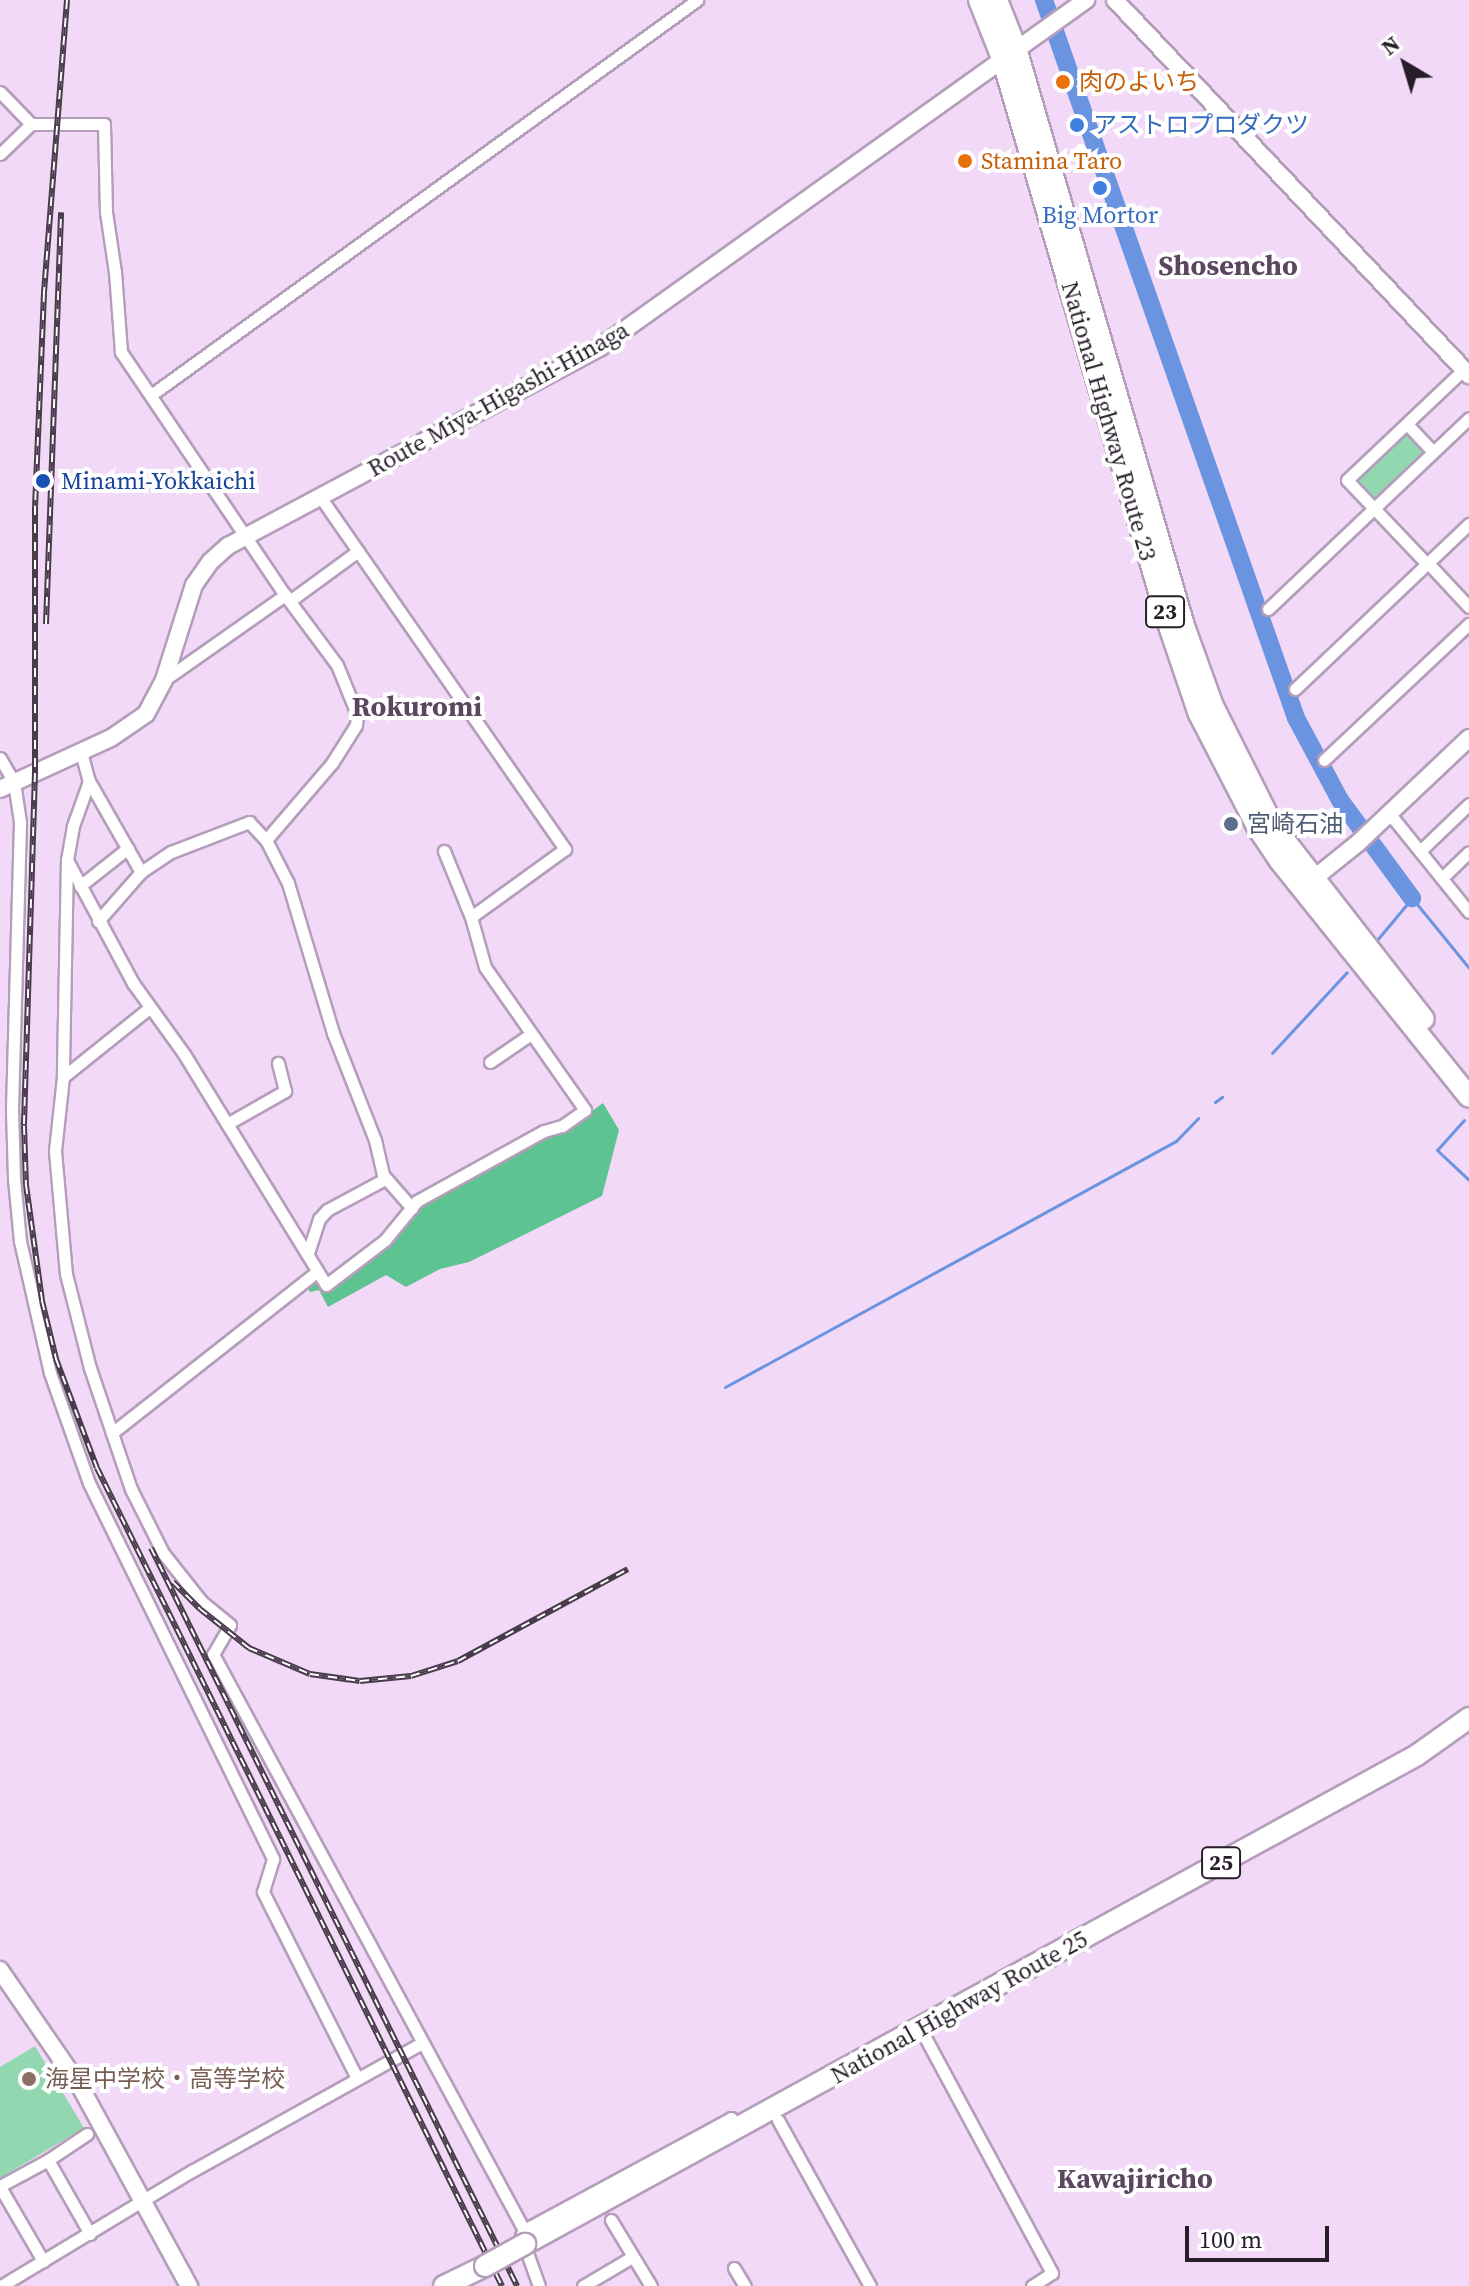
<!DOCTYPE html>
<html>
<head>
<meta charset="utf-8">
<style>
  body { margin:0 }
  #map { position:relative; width:1469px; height:2286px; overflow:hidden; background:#f1d9f7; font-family:"Source Serif 4","Noto Sans JP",serif }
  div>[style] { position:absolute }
  .green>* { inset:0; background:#91d8b1; transform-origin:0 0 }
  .forest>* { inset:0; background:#5dc390 }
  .stream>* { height:3px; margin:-1.5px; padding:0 1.5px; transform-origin:1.5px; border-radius:1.5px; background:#6a94e0 }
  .river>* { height:18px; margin:-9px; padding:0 9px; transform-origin:9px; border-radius:9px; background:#6a94e0 }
  .roads { filter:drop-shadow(2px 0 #b49eba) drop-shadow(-2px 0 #b49eba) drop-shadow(0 2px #b49eba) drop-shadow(0 -2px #b49eba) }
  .street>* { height:11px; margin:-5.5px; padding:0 5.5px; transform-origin:5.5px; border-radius:5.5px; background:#fff }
  .secondary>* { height:16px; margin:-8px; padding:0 8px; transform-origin:8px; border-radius:8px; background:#fff }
  .highway>* { height:20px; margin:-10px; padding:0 10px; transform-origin:10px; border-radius:10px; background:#fff }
  .rail>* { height:6px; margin-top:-3px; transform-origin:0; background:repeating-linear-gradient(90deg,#fff 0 9px,#483c4b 0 18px); box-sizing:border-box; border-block:2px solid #483c4b }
  .bridges { filter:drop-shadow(2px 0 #b49eba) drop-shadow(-2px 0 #b49eba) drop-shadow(0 2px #b49eba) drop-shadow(0 -2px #b49eba) }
  .highway-bridge>* { height:20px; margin:-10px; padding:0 10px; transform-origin:10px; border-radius:10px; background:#fff }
  .dots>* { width:22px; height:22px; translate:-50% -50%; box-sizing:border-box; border:4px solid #fff; border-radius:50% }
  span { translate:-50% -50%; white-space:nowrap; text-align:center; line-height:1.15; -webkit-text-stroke:8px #fff; paint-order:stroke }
  .shield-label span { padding:2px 6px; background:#fff; border:2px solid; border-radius:6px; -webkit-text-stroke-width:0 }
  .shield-label { font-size:22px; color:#271e29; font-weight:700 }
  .food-label { font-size:24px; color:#c56008 }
  .left { translate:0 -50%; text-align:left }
  .shop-label { font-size:24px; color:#366cbe }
  .street-label { font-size:24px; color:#271e29 }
  .transit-label { font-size:24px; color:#164399 }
  .service-label { font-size:24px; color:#4e5e75 }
  .education-label { font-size:24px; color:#785e54 }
  .quarter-label { font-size:28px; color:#5a465e; font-weight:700 }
  .north { position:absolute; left:1365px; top:24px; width:80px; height:80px; -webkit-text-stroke:6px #fff; paint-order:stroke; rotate:322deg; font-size:22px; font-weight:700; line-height:32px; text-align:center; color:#271e29 }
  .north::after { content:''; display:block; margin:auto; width:28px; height:36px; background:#271e29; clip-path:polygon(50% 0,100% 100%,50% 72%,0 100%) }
  .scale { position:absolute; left:1185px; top:2226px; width:144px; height:36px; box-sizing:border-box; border:4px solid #271e29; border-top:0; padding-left:10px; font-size:24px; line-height:28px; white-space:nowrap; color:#271e29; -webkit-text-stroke:6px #fff; paint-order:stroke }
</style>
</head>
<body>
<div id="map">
  <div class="green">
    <i style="left:1407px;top:430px;width:30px;height:74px;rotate:48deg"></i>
    <i style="clip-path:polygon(35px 2046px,84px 2128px,0 2178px,0 2067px)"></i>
  </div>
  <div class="forest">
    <i style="clip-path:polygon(603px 1103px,619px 1130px,602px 1196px,469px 1262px,440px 1269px,406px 1287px,386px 1275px,328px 1307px,319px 1290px,310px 1292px,308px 1289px,316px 1283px,324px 1288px,394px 1237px,421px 1204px,545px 1135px,565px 1131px)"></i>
  </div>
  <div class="stream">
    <i style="left:1377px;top:940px;width:55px;rotate:-50.2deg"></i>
    <i style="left:1412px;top:898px;width:90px;rotate:50.8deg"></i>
    <i style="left:1272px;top:1053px;width:110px;rotate:-47.2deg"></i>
    <i style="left:1215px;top:1102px;width:9px;rotate:-36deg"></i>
    <i style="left:1464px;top:1120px;width:40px;rotate:132deg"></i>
    <i style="left:1437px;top:1150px;width:44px;rotate:43.2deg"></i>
    <i style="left:725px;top:1387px;width:514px;rotate:-28.61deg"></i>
    <i style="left:1176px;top:1141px;width:32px;rotate:-46deg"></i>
  </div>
  <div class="river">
    <i style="left:1044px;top:0;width:761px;rotate:70.66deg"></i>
    <i style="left:1296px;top:718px;width:93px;rotate:61.8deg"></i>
    <i style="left:1340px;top:800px;width:122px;rotate:53.7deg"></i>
  </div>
  <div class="roads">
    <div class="street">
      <i style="left:0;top:92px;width:45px;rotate:45.9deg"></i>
      <i style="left:31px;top:124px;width:43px;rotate:135.9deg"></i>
      <i style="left:31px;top:124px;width:73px"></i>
      <i style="left:104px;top:124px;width:88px;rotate:88.7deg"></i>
      <i style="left:106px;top:212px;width:61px;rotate:81.5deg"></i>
      <i style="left:115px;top:272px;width:80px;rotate:85.7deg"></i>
      <i style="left:121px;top:352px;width:293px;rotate:56deg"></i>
      <i style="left:285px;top:595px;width:87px;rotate:53.4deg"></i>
      <i style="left:337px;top:665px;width:53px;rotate:67.8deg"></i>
      <i style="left:357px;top:714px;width:11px;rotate:95deg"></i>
      <i style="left:356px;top:725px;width:45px;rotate:122.3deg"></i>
      <i style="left:332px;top:763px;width:101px;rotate:130.6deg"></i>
      <i style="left:151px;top:395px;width:674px;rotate:-35.88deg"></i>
      <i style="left:1407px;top:424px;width:38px;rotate:47deg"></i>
      <i style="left:1428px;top:563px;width:60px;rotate:47deg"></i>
      <i style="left:1427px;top:564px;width:116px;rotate:-133.6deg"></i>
      <i style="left:1347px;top:480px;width:161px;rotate:-43.5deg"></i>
      <i style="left:291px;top:600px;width:83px;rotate:-36.2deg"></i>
      <i style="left:1268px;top:609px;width:277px;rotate:-43.5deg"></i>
      <i style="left:164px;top:680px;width:148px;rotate:-35.1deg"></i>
      <i style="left:1295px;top:689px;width:240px;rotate:-43.5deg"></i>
      <i style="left:81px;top:752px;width:30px;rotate:75deg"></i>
      <i style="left:89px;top:781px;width:48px;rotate:109.6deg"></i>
      <i style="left:73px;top:826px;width:34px;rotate:100deg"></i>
      <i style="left:67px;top:859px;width:218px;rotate:91.1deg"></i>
      <i style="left:63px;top:1077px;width:74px;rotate:96.2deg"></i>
      <i style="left:55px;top:1151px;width:123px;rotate:84.9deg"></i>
      <i style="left:66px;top:1274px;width:97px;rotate:75.7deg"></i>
      <i style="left:90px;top:1368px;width:128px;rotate:71.3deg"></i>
      <i style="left:131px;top:1489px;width:72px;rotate:63.4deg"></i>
      <i style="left:163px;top:1553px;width:63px;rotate:51.5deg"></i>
      <i style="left:202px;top:1602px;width:36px;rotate:39deg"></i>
      <i style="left:230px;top:1625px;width:34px;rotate:120deg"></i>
      <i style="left:213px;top:1654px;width:655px;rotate:61.63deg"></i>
      <i style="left:524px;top:2230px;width:7px;rotate:117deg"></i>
      <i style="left:521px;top:2236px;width:53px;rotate:70.2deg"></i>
      <i style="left:0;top:758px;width:28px;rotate:60deg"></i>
      <i style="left:14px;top:782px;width:40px;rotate:81.5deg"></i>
      <i style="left:20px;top:822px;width:288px;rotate:91.6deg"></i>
      <i style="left:12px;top:1110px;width:69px;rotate:88.3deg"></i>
      <i style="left:14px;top:1179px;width:62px;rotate:84.5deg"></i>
      <i style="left:20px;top:1241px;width:135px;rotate:77.2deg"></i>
      <i style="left:50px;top:1373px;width:117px;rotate:70.5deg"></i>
      <i style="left:89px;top:1483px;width:419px;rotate:63.9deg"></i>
      <i style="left:273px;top:1859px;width:34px;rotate:107deg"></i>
      <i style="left:263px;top:1892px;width:206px;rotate:63.2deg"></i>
      <i style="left:1324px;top:760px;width:199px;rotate:-43.2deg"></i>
      <i style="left:89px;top:781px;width:105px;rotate:60.3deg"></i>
      <i style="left:1389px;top:813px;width:127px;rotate:51.1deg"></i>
      <i style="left:444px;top:851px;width:71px;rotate:67.8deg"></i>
      <i style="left:1420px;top:851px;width:68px;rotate:-43.8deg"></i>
      <i style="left:67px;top:860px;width:140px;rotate:61.8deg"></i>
      <i style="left:133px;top:983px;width:87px;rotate:54.3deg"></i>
      <i style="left:184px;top:1054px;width:271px;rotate:58.4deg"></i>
      <i style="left:326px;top:1285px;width:74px;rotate:-37.3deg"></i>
      <i style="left:385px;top:1240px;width:50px;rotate:-50.6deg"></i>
      <i style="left:417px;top:1201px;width:145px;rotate:-28.9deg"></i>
      <i style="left:544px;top:1131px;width:19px;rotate:-16deg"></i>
      <i style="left:562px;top:1126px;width:28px;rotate:-35deg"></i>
      <i style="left:585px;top:1110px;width:174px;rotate:-125deg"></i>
      <i style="left:485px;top:967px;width:52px;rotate:-105.6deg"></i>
      <i style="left:471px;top:917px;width:116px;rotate:-35.9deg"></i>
      <i style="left:565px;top:849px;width:431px;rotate:-124.8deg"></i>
      <i style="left:1442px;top:878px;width:37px;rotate:-44deg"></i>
      <i style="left:80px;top:886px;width:61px;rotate:-38.4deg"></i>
      <i style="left:98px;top:921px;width:65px;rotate:-48.7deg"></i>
      <i style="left:141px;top:872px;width:36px;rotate:-34deg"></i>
      <i style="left:171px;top:852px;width:84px;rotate:-21deg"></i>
      <i style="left:249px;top:822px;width:25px;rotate:47deg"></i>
      <i style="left:266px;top:840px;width:48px;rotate:62.9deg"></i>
      <i style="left:288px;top:883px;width:157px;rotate:73.3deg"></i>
      <i style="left:333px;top:1033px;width:115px;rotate:68.6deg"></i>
      <i style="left:375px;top:1140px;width:36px;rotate:77deg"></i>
      <i style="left:383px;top:1175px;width:44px;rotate:48.7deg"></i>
      <i style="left:490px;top:1062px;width:50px;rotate:-34.3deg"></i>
      <i style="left:63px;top:1077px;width:110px;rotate:-38.7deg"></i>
      <i style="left:227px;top:1124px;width:67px;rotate:-29.6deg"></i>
      <i style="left:285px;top:1091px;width:29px;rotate:-104deg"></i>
      <i style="left:308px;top:1253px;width:36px;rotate:-72deg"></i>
      <i style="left:319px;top:1219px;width:12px;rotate:-48deg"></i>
      <i style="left:327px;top:1210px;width:66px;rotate:-28.1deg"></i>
      <i style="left:112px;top:1433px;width:258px;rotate:-38.2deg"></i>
      <i style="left:926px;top:2039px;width:266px;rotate:61.7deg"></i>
      <i style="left:1052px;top:2273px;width:24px;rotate:147deg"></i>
      <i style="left:778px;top:2120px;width:190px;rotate:61deg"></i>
      <i style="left:48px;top:2160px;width:47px;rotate:-33.7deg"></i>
      <i style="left:0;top:2186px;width:55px;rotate:-28.4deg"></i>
      <i style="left:48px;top:2160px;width:85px;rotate:60.4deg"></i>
      <i style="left:0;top:2187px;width:86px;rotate:59.8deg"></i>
      <i style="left:611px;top:2220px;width:77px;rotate:58.8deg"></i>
      <i style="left:524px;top:2230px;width:235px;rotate:-28.4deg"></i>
      <i style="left:731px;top:2118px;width:13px;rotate:58deg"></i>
      <i style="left:734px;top:2268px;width:21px;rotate:59deg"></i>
      <i style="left:1px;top:2286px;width:223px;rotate:-31.1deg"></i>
      <i style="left:192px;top:2171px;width:263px;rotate:-29.1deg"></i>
      <i style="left:583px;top:2286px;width:57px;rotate:-30.6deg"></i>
    </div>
    <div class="secondary">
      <i style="left:1115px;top:0;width:516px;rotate:46.65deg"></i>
      <i style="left:0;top:789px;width:122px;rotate:-24.7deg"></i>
      <i style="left:111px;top:738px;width:42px;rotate:-34.4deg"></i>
      <i style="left:146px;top:714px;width:38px;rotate:-62deg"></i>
      <i style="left:164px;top:680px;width:100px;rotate:-72.5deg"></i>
      <i style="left:194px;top:585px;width:28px;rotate:-55deg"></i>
      <i style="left:210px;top:562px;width:24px;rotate:-42deg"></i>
      <i style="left:228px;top:546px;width:421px;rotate:-28.1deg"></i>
      <i style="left:599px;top:348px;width:599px;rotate:-35.55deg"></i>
      <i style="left:1307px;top:884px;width:65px;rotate:-38.8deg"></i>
      <i style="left:1358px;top:843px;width:153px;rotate:-43.4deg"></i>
      <i style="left:0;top:1970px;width:143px;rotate:55.5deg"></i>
      <i style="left:81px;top:2088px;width:226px;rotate:61.4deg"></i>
    </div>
    <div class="highway">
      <i style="left:979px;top:0;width:62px;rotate:68.4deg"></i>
      <i style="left:1002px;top:58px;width:595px;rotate:73.61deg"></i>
      <i style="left:1170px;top:629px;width:90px;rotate:71.2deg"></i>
      <i style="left:1199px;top:714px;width:131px;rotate:62.7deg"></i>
      <i style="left:1259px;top:830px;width:37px;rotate:56deg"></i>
      <i style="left:1280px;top:861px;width:302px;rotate:51.3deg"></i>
      <i style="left:997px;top:0;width:52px;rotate:68.4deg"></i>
      <i style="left:1016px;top:48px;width:602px;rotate:73.79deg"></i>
      <i style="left:1184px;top:626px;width:85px;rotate:70.1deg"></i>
      <i style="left:1213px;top:706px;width:132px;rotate:63.4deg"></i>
      <i style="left:1272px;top:824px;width:247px;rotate:52.1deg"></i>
      <i style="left:525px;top:2244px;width:1017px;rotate:-28.73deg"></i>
      <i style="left:1417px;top:1755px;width:64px;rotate:-35.4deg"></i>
      <i style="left:444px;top:2286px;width:46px;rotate:-26deg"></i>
    </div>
  </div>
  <div class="rail">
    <i style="left:67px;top:0;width:294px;rotate:94.5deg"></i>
    <i style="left:44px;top:293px;width:213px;rotate:92.4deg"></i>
    <i style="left:35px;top:506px;width:267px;rotate:90deg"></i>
    <i style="left:35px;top:773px;width:353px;rotate:91.8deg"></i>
    <i style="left:24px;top:1126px;width:59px;rotate:88.1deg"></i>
    <i style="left:26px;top:1185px;width:117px;rotate:82.1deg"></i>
    <i style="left:42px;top:1301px;width:60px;rotate:76.4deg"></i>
    <i style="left:56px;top:1359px;width:116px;rotate:69.4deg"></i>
    <i style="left:97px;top:1468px;width:913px;rotate:63.66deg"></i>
    <i style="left:46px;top:624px;width:412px;rotate:-87.9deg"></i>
    <i style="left:151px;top:1548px;width:824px;rotate:63.62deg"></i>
    <i style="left:173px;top:1582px;width:38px;rotate:45deg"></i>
    <i style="left:200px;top:1609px;width:63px;rotate:38.5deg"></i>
    <i style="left:249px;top:1648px;width:66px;rotate:23.1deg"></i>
    <i style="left:310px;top:1674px;width:50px;rotate:8deg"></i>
    <i style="left:360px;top:1681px;width:51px;rotate:-5.6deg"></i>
    <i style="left:411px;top:1676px;width:49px;rotate:-17.7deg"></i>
    <i style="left:458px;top:1661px;width:193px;rotate:-28.4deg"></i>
  </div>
  <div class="bridges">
    <div class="highway-bridge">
      <i style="left:485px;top:2266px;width:46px;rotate:-28.8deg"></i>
    </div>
  </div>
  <div class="dots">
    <i style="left:1063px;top:82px;background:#e8710a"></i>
    <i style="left:1077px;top:125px;background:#3f7fe0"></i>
    <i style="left:965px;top:161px;background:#e8710a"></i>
    <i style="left:1100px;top:188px;background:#3f7fe0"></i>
    <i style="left:43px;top:481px;background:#1a4fb4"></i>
    <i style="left:1231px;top:824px;background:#5c6f8a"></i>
    <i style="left:29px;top:2079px;background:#8d6e63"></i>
  </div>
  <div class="shield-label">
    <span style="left:1165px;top:612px">23</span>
    <span style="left:1221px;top:1863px">25</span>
  </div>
  <div class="food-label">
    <span class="left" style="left:1079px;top:82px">肉のよいち</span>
    <span class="left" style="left:981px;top:161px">Stamina Taro</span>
  </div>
  <div class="shop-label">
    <span class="left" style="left:1093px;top:125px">アストロプロダクツ</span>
    <span style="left:1100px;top:215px">Big Mortor</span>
  </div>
  <div class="street-label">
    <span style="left:498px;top:399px;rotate:-29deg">Route Miya-Higashi-Hinaga</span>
    <span style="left:1109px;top:421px;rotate:74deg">National Highway Route 23</span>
    <span style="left:959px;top:2007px;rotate:-29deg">National Highway Route 25</span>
  </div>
  <div class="transit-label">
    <span class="left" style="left:61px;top:481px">Minami-Yokkaichi</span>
  </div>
  <div class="service-label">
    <span class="left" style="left:1247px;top:824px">宮崎石油</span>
  </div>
  <div class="education-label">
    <span class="left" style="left:45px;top:2079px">海星中学校・高等学校</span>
  </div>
  <div class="quarter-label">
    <span style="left:1228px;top:265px">Shosencho</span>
    <span style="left:417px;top:706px">Rokuromi</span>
    <span style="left:1135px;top:2178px">Kawajiricho</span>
  </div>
  <div class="north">N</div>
  <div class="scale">100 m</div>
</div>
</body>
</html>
